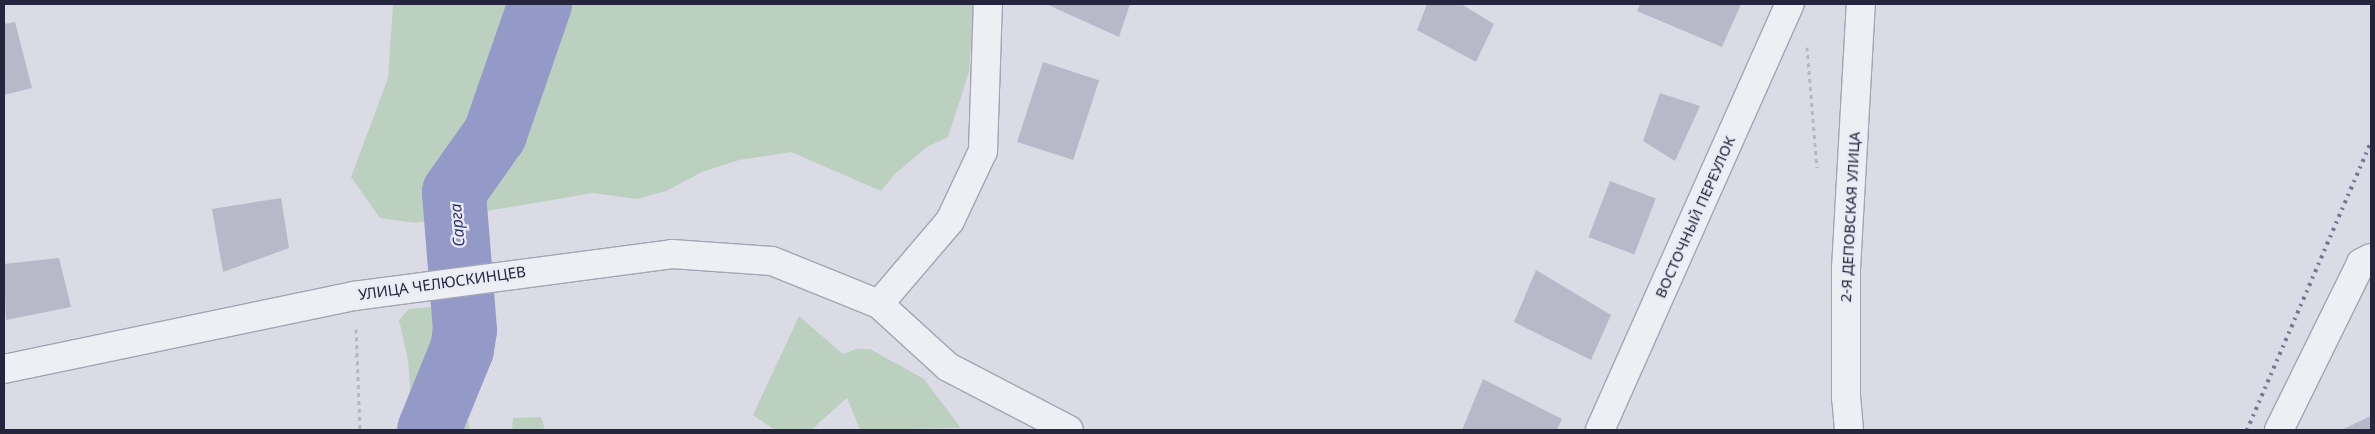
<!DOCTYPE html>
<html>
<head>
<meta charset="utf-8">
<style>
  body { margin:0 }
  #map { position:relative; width:2375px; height:434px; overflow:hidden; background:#dbdbe6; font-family:"Noto Sans",sans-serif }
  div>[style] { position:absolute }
  .green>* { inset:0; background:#bcd0bf }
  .river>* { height:64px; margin:-32px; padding:0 32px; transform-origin:32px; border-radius:32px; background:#949ac8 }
  .building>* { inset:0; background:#b8b8c9; transform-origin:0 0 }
  .path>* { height:3px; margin-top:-1.5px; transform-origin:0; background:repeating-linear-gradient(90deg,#b6b6c1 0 4px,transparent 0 8px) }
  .roads { filter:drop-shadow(1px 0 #a4a4b3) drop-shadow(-1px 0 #a4a4b3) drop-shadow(0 1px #a4a4b3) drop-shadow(0 -1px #a4a4b3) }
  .minor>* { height:28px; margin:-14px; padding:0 14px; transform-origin:14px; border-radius:14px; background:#eeeef5 }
  .rail>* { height:4px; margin-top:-2px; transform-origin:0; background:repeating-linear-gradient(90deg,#747490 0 2.5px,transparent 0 7.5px) }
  span { translate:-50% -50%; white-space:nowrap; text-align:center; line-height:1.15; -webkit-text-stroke:4.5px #eaebf4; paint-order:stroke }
  .street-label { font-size:15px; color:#25253d }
  .water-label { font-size:16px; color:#2e3371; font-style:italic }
  .frame { position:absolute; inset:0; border:5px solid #25253d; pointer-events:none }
</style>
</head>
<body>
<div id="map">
  <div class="green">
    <i style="clip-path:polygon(393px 4px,974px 4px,969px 72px,948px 137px,927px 147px,895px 174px,881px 191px,791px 152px,739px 160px,702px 172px,666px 191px,637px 199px,593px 193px,416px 223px,380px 218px,351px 177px,388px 78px)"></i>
    <i style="clip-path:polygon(442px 306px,458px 314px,465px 330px,456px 364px,470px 430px,403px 430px,411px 399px,408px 360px,399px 320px,409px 309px)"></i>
    <i style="clip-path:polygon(799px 316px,843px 354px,856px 349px,870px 349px,924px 379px,961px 428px,860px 430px,847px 398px,811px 430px,775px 430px,753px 415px)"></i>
    <i style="clip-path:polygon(541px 417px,545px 430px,512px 430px,513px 418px)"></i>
  </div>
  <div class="river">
    <i style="left:429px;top:430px;width:87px;rotate:-67.8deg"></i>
    <i style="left:462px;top:349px;width:19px;rotate:-81deg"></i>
    <i style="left:465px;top:330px;width:138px;rotate:-94.6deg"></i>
    <i style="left:454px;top:192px;width:71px;rotate:-54.7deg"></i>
    <i style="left:495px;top:134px;width:138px;rotate:-70.9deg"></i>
  </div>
  <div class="building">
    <i style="clip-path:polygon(1046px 4px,1130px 4px,1119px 37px)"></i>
    <i style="clip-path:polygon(1427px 4px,1461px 4px,1494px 24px,1476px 62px,1417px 30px)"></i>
    <i style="clip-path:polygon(1640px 4px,1741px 4px,1722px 47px,1637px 11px)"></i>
    <i style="clip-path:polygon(15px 22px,32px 88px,4px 95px,4px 24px)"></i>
    <i style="left:1043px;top:62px;width:59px;height:84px;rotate:18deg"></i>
    <i style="clip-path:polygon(1660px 93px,1700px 106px,1675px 161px,1643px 141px)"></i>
    <i style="left:1610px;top:181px;width:49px;height:60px;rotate:21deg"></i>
    <i style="clip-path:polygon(281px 198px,289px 248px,223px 272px,212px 209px)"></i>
    <i style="clip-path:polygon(59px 258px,71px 307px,6px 320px,4px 264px)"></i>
    <i style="clip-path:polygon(1536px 270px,1611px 315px,1591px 360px,1514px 322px)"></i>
    <i style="clip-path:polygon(1483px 379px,1562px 419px,1557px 430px,1462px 430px)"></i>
    <i style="clip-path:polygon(2371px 416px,2371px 430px,2341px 430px)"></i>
  </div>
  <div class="path">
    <i style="left:1807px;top:47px;width:121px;rotate:85.3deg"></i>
    <i style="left:356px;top:329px;width:101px;rotate:87.7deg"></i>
  </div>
  <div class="roads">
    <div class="minor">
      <i style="left:879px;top:304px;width:109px;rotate:-49.5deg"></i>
      <i style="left:950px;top:221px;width:77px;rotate:-64.8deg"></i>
      <i style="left:983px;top:151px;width:147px;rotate:-88.1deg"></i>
      <i style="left:4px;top:369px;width:358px;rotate:-11.8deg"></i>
      <i style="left:354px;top:296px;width:321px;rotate:-7.5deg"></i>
      <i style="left:672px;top:254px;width:100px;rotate:4deg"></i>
      <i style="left:772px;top:261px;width:115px;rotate:21.9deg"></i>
      <i style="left:879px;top:304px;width:93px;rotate:42.4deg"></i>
      <i style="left:948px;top:367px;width:136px;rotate:27.5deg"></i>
      <i style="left:1600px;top:430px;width:466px;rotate:-66deg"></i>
      <i style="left:1849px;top:430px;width:32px;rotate:-95deg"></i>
      <i style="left:1846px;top:398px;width:129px;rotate:-90deg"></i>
      <i style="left:1846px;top:269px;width:265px;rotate:-86.8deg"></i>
      <i style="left:2279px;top:430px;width:186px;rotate:-63.8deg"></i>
      <i style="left:2361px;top:263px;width:11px;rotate:-27deg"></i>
    </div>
  </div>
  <div class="rail">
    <i style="left:2247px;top:430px;width:314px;rotate:-66.7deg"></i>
  </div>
  <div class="street-label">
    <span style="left:1695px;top:217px;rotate:-66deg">ВОСТОЧНЫЙ ПЕРЕУЛОК</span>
    <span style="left:1850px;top:217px;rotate:-87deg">2-Я ДЕПОВСКАЯ УЛИЦА</span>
    <span style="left:442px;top:283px;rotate:-8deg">УЛИЦА ЧЕЛЮСКИНЦЕВ</span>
  </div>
  <div class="water-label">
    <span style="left:457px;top:225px;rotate:-95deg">Сарга</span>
  </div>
  <div class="frame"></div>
</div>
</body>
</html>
